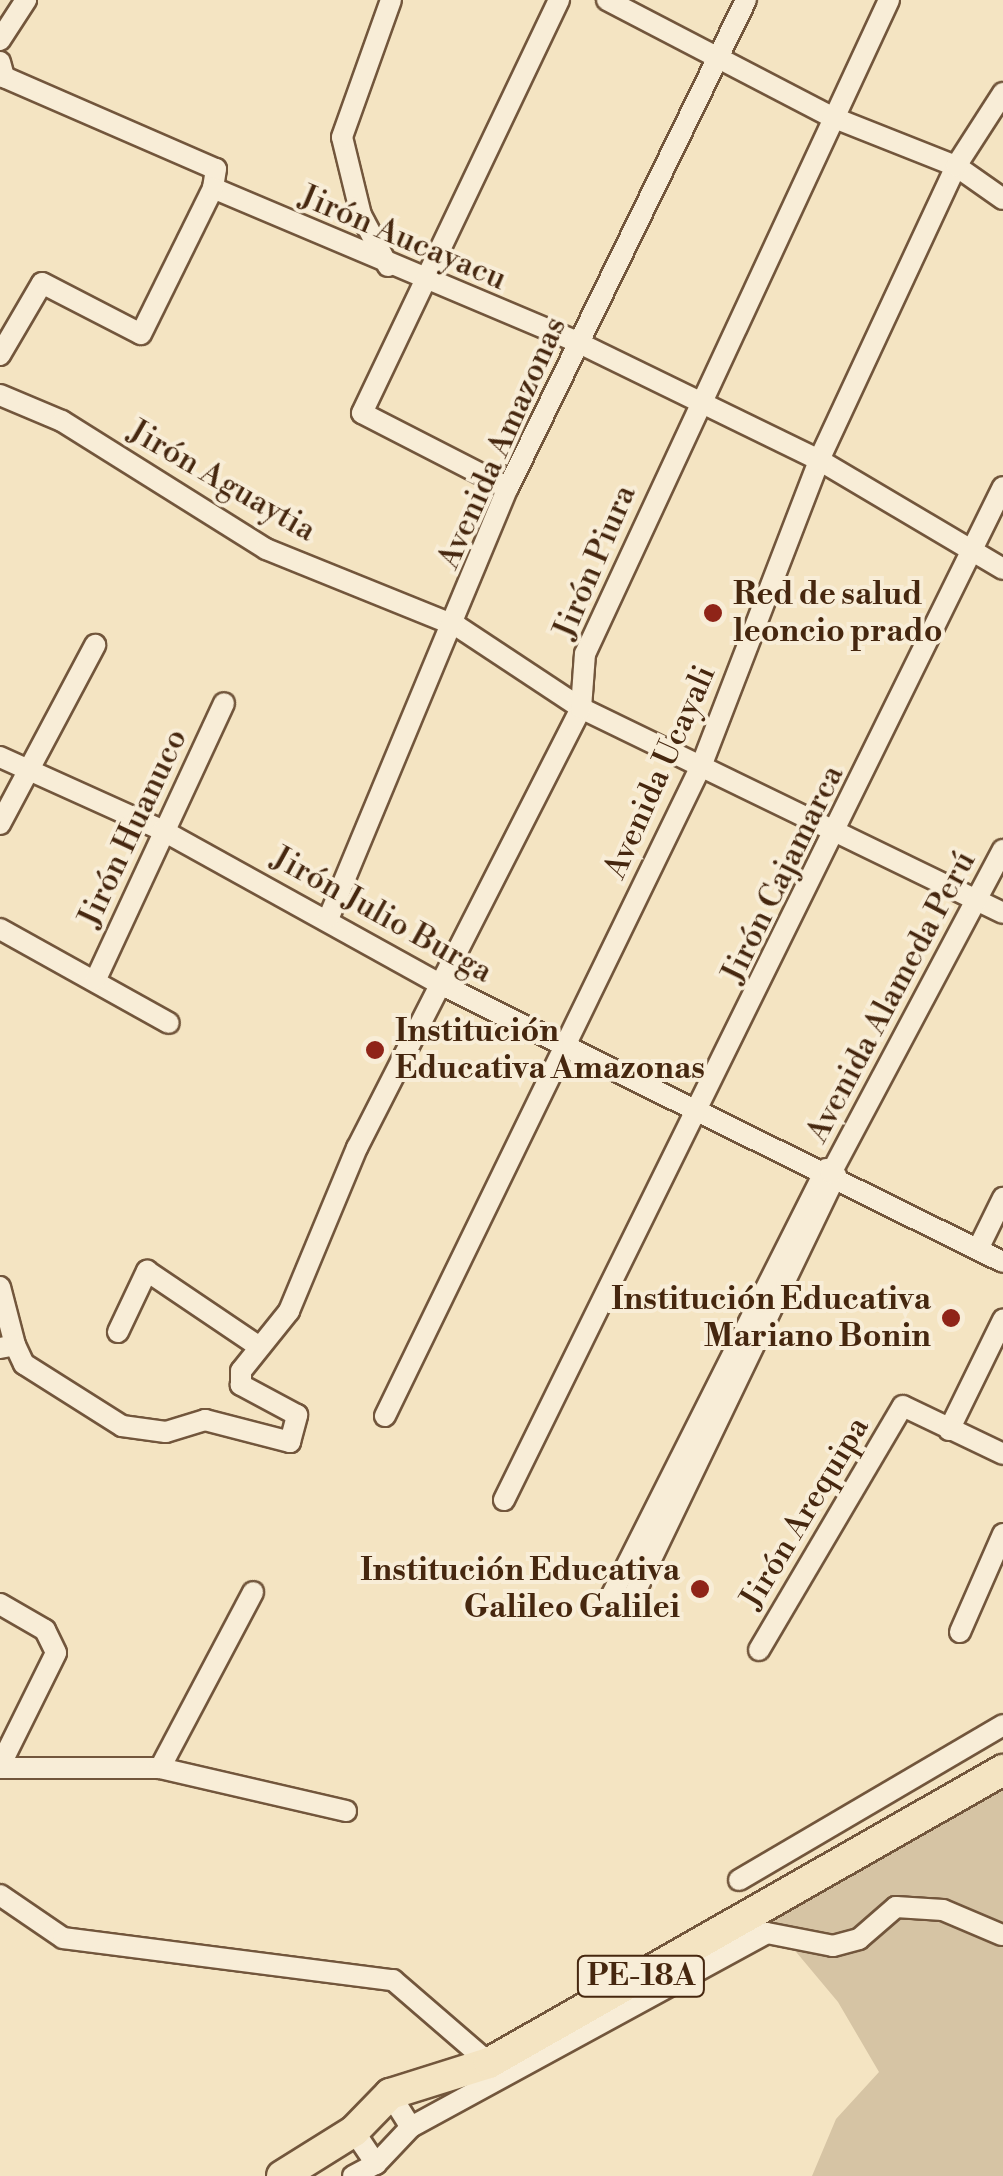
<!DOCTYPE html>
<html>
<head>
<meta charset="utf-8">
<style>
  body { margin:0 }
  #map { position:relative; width:1003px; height:2176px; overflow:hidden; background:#f4e4c2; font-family:"Libre Bodoni",serif }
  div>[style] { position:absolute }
  .green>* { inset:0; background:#d6c4a4 }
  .roads { filter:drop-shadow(2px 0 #72563c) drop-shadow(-2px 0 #72563c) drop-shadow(0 2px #72563c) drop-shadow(0 -2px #72563c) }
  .minor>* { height:20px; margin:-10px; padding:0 10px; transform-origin:10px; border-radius:10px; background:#f8edd7 }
  .highway>* { height:30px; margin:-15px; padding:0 15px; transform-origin:15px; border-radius:15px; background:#f4e4c2 }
  .dots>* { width:28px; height:28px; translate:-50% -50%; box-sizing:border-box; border:5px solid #f8edd7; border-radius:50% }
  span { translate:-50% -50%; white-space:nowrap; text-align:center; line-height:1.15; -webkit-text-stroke:8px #f8edd7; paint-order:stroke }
  .shield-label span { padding:2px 8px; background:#f8edd7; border:2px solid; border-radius:8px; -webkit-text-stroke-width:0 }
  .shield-label { font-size:30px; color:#46270f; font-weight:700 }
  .street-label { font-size:32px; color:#46270f }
  .poi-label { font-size:32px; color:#46270f; font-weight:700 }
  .left { translate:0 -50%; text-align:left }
  .right { translate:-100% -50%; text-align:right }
</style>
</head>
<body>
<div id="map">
  <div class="green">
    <i style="clip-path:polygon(1003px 1784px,1003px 2176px,812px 2176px,836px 2119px,879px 2072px,838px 2002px,766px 1916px)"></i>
  </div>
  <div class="roads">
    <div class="minor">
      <i style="left:607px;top:0;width:254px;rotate:27.5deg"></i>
      <i style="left:832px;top:117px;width:133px;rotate:21.6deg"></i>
      <i style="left:956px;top:166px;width:57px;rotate:35.1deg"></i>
      <i style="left:0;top:40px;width:48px;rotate:-57deg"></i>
      <i style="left:0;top:62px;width:16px;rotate:75deg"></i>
      <i style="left:4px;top:77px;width:231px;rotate:23.5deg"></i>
      <i style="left:216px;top:169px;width:19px;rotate:99deg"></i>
      <i style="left:213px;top:188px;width:395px;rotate:22.9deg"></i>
      <i style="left:577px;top:342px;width:269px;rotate:26deg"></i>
      <i style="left:819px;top:460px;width:214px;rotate:30.6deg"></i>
      <i style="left:388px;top:266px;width:58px;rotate:-117.9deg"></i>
      <i style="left:361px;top:215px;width:80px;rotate:-103.7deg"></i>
      <i style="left:342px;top:137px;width:145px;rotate:-70.3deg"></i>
      <i style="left:0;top:355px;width:83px;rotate:-59.7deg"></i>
      <i style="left:42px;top:283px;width:111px;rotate:27.3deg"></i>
      <i style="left:141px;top:334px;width:163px;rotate:-63.7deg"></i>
      <i style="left:0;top:395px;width:67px;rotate:22.8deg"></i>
      <i style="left:62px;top:421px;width:241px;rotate:32.1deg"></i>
      <i style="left:266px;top:549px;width:206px;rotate:22deg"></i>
      <i style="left:457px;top:626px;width:149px;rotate:33.5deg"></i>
      <i style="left:581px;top:708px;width:469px;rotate:25.9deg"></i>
      <i style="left:508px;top:488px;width:164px;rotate:-152.8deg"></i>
      <i style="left:362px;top:413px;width:458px;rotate:-64.5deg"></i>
      <i style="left:0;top:757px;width:178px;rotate:24.3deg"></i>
      <i style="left:162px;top:830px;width:322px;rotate:29deg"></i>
      <i style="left:444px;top:986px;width:623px;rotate:26.28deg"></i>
      <i style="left:0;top:824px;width:203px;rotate:-62deg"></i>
      <i style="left:329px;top:917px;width:465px;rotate:-67.4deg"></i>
      <i style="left:508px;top:488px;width:543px;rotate:-64deg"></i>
      <i style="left:0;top:929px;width:193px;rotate:29.1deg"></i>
      <i style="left:96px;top:979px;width:304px;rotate:-65.1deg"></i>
      <i style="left:826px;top:1169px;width:477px;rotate:116.7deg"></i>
      <i style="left:612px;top:1595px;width:20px;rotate:24deg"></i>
      <i style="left:630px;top:1603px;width:475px;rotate:-64.3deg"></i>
      <i style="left:831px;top:1173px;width:366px;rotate:-62deg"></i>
      <i style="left:978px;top:1249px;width:57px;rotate:-63.9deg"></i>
      <i style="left:0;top:1287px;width:60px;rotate:75.5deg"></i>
      <i style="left:118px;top:1332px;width:68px;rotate:-64.6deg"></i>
      <i style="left:147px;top:1271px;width:134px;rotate:34deg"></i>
      <i style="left:0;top:1348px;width:15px;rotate:-11deg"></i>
      <i style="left:15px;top:1345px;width:21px;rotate:65deg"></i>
      <i style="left:24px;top:1364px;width:116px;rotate:32.3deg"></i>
      <i style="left:122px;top:1426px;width:44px;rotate:7.8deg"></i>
      <i style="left:166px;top:1432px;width:41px;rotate:-17.1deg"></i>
      <i style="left:205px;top:1420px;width:88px;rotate:14.5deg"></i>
      <i style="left:290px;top:1442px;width:28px;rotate:-75deg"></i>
      <i style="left:297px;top:1415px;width:64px;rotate:-151.8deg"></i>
      <i style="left:241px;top:1385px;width:14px;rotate:-90deg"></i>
      <i style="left:241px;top:1371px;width:77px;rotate:-51.3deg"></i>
      <i style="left:289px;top:1311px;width:177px;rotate:-67.4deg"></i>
      <i style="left:357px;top:1148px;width:494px;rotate:-63deg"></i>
      <i style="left:581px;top:708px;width:54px;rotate:-85.8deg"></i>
      <i style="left:585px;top:654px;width:721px;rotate:-65.07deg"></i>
      <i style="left:385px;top:1416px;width:725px;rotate:-64.07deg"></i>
      <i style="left:702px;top:764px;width:326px;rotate:-68.9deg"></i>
      <i style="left:819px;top:460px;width:324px;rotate:-65deg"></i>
      <i style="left:956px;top:166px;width:87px;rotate:-57.2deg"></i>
      <i style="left:949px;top:1430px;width:123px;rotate:-63.9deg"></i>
      <i style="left:504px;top:1500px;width:1129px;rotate:-63.78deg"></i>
      <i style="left:0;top:1604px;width:52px;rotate:30deg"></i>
      <i style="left:45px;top:1630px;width:25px;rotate:64deg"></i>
      <i style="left:56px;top:1653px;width:126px;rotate:116.4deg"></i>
      <i style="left:960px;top:1632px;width:107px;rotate:-66.3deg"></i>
      <i style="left:759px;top:1650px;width:283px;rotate:-59.5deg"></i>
      <i style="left:903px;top:1406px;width:111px;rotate:25.6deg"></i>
      <i style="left:0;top:1768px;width:160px"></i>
      <i style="left:160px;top:1768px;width:191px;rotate:13deg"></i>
      <i style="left:160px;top:1768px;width:199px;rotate:-62.1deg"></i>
      <i style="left:739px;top:1880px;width:306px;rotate:-30.4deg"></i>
      <i style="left:0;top:1895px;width:76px;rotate:34.3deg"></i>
      <i style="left:63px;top:1938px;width:333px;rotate:7.3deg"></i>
      <i style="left:393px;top:1980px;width:127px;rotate:40.8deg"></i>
      <i style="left:390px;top:2094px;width:39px;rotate:58deg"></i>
      <i style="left:411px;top:2127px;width:405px;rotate:-28.6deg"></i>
      <i style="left:767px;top:1933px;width:67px;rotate:11.1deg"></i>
      <i style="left:833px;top:1946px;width:27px;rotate:-15deg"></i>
      <i style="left:859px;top:1939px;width:49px;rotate:-40.9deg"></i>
      <i style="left:896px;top:1907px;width:47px;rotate:3.7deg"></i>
      <i style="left:943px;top:1910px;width:64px;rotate:23deg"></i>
      <i style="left:376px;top:2164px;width:51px;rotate:-46.6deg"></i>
      <i style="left:353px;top:2176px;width:26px;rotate:-28deg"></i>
      <i style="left:376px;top:2164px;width:40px;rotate:-124deg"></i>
    </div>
    <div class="highway">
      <i style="left:282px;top:2176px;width:85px;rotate:-32deg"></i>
      <i style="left:354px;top:2131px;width:52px;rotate:-45.8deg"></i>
      <i style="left:390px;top:2094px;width:104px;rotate:-17.4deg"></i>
      <i style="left:489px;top:2063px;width:592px;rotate:-29.68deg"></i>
    </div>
  </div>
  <div class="dots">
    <i style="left:713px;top:613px;background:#8f2418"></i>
    <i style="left:375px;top:1050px;background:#8f2418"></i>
    <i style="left:951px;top:1318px;background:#8f2418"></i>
    <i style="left:700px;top:1589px;background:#8f2418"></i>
  </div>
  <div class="shield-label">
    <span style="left:641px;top:1976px">PE-18A</span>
  </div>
  <div class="street-label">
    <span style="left:403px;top:238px;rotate:23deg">Jirón Aucayacu</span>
    <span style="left:502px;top:443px;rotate:-66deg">Avenida Amazonas</span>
    <span style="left:222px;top:481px;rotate:30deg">Jirón Aguaytia</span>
    <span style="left:595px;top:562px;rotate:-67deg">Jirón Piura</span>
    <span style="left:660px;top:772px;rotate:-66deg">Avenida Ucayali</span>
    <span style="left:133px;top:828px;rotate:-65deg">Jirón Huanuco</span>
    <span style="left:783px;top:874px;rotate:-64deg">Jirón Cajamarca</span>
    <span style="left:382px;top:915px;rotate:29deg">Jirón Julio Burga</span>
    <span style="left:891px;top:997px;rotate:-62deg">Avenida Alameda Perú</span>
    <span style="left:805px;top:1513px;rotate:-59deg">Jirón Arequipa</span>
  </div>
  <div class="poi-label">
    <span class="left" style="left:733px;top:613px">Red de salud<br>leoncio prado</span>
    <span class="left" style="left:395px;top:1050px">Institución<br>Educativa Amazonas</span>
    <span class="right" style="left:931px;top:1318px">Institución Educativa<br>Mariano Bonin</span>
    <span class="right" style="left:680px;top:1589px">Institución Educativa<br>Galileo Galilei</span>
  </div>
</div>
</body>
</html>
